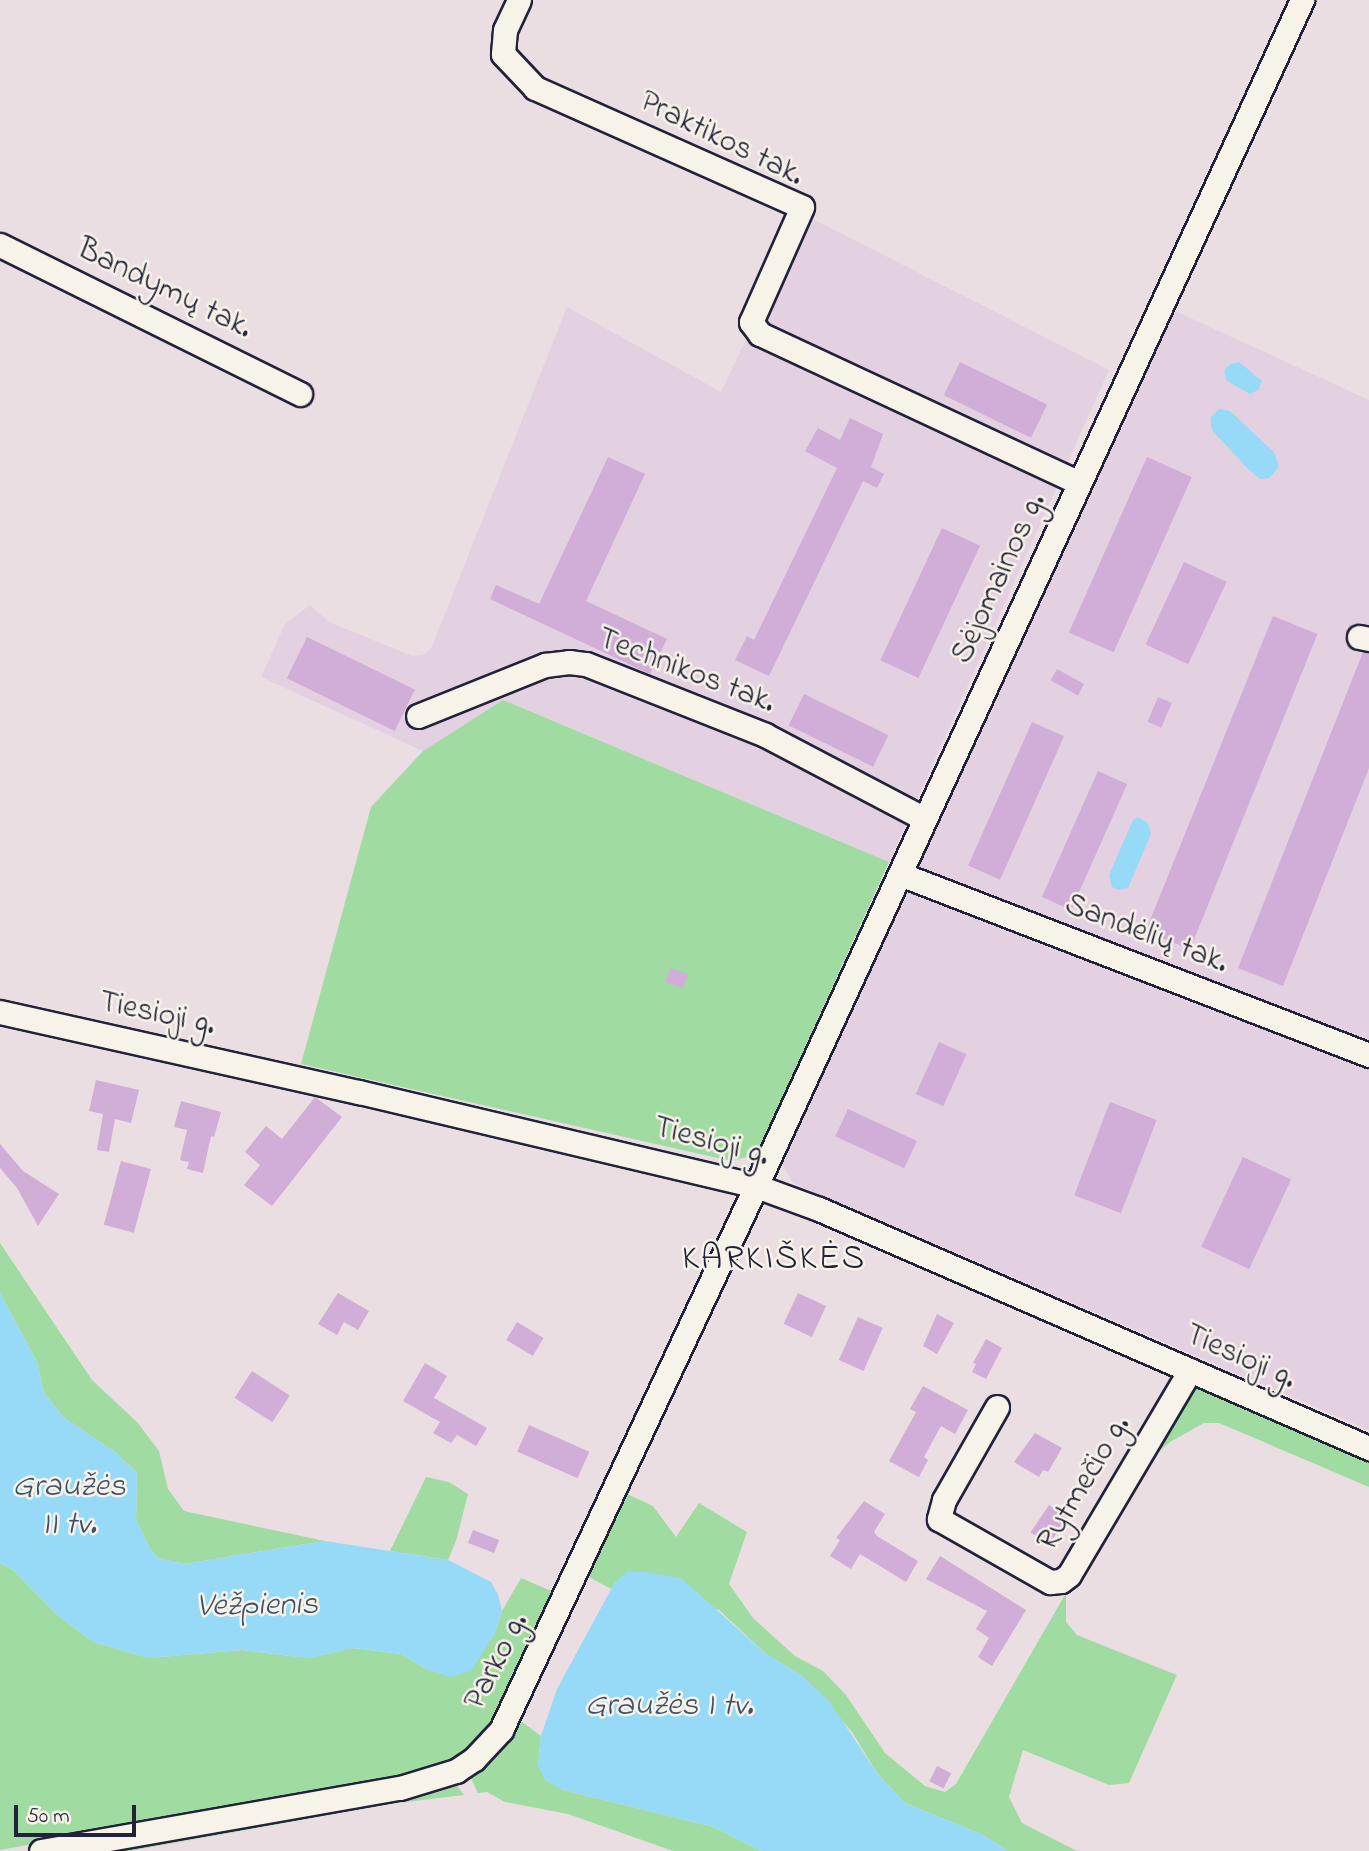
<!DOCTYPE html>
<html>
<head>
<meta charset="utf-8">
<style>
  body { margin:0 }
  #map { position:relative; width:1369px; height:1851px; overflow:hidden; background:#ebdee3; font-family:"Indie Flower",sans-serif }
  div>[style] { position:absolute }
  .built>* { inset:0; background:#e3d0e0 }
  .green>* { inset:0; background:#a0dca2 }
  .water>* { inset:0; background:#96daf8 }
  .building>* { inset:0; background:#d0aed8; transform-origin:0 0 }
  .roads { filter:drop-shadow(2px 0 #22223b) drop-shadow(-2px 0 #22223b) drop-shadow(0 2px #22223b) drop-shadow(0 -2px #22223b) }
  .minor>* { height:23px; margin:-11.5px; padding:0 11.5px; transform-origin:11.5px; border-radius:11.5px; background:#f7f3e8 }
  span { translate:-50% -50%; white-space:nowrap; text-align:center; line-height:1.15; -webkit-text-stroke:5px #f7f3e8; paint-order:stroke }
  .street-label { font-size:32px; color:#22223b }
  .water-label { font-size:33px; color:#3f506a; font-style:italic }
  .quarter-label { font-size:35px; color:#22223b; letter-spacing:2px }
  .scale { position:absolute; left:14px; top:1805px; width:122px; height:32px; box-sizing:border-box; border:4px solid #22223b; border-top:0; padding-left:9px; font-size:21px; line-height:24px; white-space:nowrap; color:#22223b; -webkit-text-stroke:5px #f7f3e8; paint-order:stroke }
</style>
</head>
<body>
<div id="map">
  <div class="built">
    <i style="clip-path:polygon(805px 215px,1109px 370px,889px 862px,503px 700px,423px 751px,261px 677px,285px 624px,310px 605px,329px 622px,412px 656px,423px 655px,431px 649px,567px 307px,721px 392px)"></i>
    <i style="clip-path:polygon(1173px 310px,1369px 400px,1369px 1430px,793px 1183px,781px 1161px,783px 1148px,908px 872px)"></i>
  </div>
  <div class="green">
    <i style="clip-path:polygon(503px 700px,889px 862px,761px 1144px,747px 1157px,731px 1161px,301px 1064px,371px 807px,423px 751px)"></i>
    <i style="clip-path:polygon(0 1243px,92px 1380px,138px 1423px,159px 1451px,168px 1489px,184px 1511px,325px 1541px,184px 1564px,158px 1558px,149px 1547px,136px 1519px,137px 1473px,115px 1452px,63px 1417px,44px 1393px,37px 1362px,0 1293px)"></i>
    <i style="clip-path:polygon(1193px 1386px,1369px 1463px,1369px 1487px,1219px 1423px,1204px 1423px,1170px 1442px,1138px 1469px)"></i>
    <i style="clip-path:polygon(426px 1477px,449px 1482px,468px 1494px,456px 1541px,448px 1560px,390px 1551px)"></i>
    <i style="clip-path:polygon(627px 1494px,653px 1506px,676px 1537px,699px 1503px,747px 1532px,729px 1584px,753px 1618px,795px 1656px,823px 1671px,846px 1695px,885px 1753px,925px 1786px,945px 1792px,956px 1784px,1066px 1593px,1066px 1622px,1077px 1635px,1177px 1675px,1129px 1783px,1109px 1785px,1023px 1750px,1009px 1797px,1022px 1823px,1077px 1851px,1008px 1851px,981px 1834px,905px 1803px,877px 1773px,852px 1732px,802px 1676px,766px 1654px,719px 1610px,615px 1582px,611px 1589px,589px 1577px)"></i>
    <i style="clip-path:polygon(0 1563px,13px 1570px,55px 1613px,93px 1642px,149px 1658px,241px 1650px,309px 1658px,353px 1648px,401px 1654px,426px 1669px,494px 1635px,502px 1611px,521px 1578px,556px 1593px,504px 1706px,482px 1736px,455px 1759px,432px 1769px,370px 1783px,0 1850px)"></i>
    <i style="clip-path:polygon(518px 1719px,541px 1736px,538px 1765px,563px 1790px,714px 1827px,761px 1851px,673px 1851px,568px 1814px,505px 1802px,487px 1792px,478px 1793px,469px 1774px,489px 1760px)"></i>
    <i style="clip-path:polygon(454px 1782px,464px 1795px,390px 1804px,130px 1851px,88px 1851px)"></i>
  </div>
  <div class="water">
    <i style="clip-path:polygon(1239px 362px,1262px 381px,1258px 390px,1250px 394px,1227px 381px,1224px 371px,1230px 364px)"></i>
    <i style="clip-path:polygon(1219px 409px,1230px 411px,1274px 452px,1279px 466px,1270px 478px,1260px 479px,1250px 471px,1212px 430px,1210px 418px)"></i>
    <i style="clip-path:polygon(1138px 817px,1148px 823px,1151px 834px,1128px 888px,1119px 890px,1112px 887px,1109px 875px,1133px 820px)"></i>
    <i style="clip-path:polygon(0 1293px,37px 1362px,44px 1393px,63px 1417px,115px 1452px,137px 1473px,136px 1519px,149px 1547px,158px 1558px,184px 1564px,325px 1541px,448px 1560px,491px 1582px,498px 1594px,502px 1611px,494px 1635px,471px 1671px,450px 1677px,426px 1669px,401px 1654px,354px 1648px,309px 1658px,241px 1650px,149px 1658px,93px 1642px,55px 1613px,13px 1570px,0 1563px)"></i>
    <i style="clip-path:polygon(627px 1572px,646px 1572px,681px 1578px,766px 1654px,802px 1676px,829px 1701px,877px 1773px,905px 1803px,981px 1834px,1008px 1851px,761px 1851px,714px 1827px,563px 1790px,545px 1780px,538px 1765px,541px 1736px,557px 1689px,615px 1582px)"></i>
  </div>
  <div class="building">
    <i style="left:960px;top:362px;width:97px;height:37px;rotate:26deg"></i>
    <i style="clip-path:polygon(850px 418px,883px 434px,871px 467px,884px 474px,877px 488px,863px 481px,769px 676px,735px 660px,747px 636px,754px 640px,837px 468px,805px 451px,818px 428px,840px 440px)"></i>
    <i style="clip-path:polygon(608px 457px,645px 474px,586px 601px,667px 639px,650px 674px,490px 599px,496px 585px,539px 604px)"></i>
    <i style="left:1147px;top:457px;width:49px;height:192px;rotate:24deg"></i>
    <i style="left:942px;top:528px;width:42px;height:146px;rotate:25deg"></i>
    <i style="left:1184px;top:562px;width:47px;height:91px;rotate:25deg"></i>
    <i style="left:1273px;top:616px;width:48px;height:340px;rotate:22deg"></i>
    <i style="left:307px;top:637px;width:120px;height:46px;rotate:26deg"></i>
    <i style="clip-path:polygon(1363px 652px,1369px 653px,1369px 768px,1283px 986px,1238px 968px)"></i>
    <i style="left:1057px;top:669px;width:31px;height:13px;rotate:29deg"></i>
    <i style="left:804px;top:694px;width:94px;height:35px;rotate:26deg"></i>
    <i style="left:1158px;top:697px;width:15px;height:27px;rotate:23deg"></i>
    <i style="left:1032px;top:722px;width:35px;height:157px;rotate:24deg"></i>
    <i style="left:1098px;top:771px;width:32px;height:138px;rotate:24deg"></i>
    <i style="left:670px;top:968px;width:19px;height:15px;rotate:18deg"></i>
    <i style="left:939px;top:1042px;width:30px;height:57px;rotate:24deg"></i>
    <i style="clip-path:polygon(96px 1080px,139px 1090px,131px 1123px,115px 1119px,109px 1152px,97px 1150px,103px 1114px,89px 1111px)"></i>
    <i style="clip-path:polygon(315px 1097px,342px 1117px,272px 1206px,244px 1185px,260px 1165px,245px 1152px,266px 1126px,282px 1139px)"></i>
    <i style="clip-path:polygon(181px 1101px,221px 1112px,214px 1137px,211px 1136px,203px 1173px,187px 1169px,189px 1162px,180px 1160px,187px 1130px,174px 1127px)"></i>
    <i style="left:1110px;top:1102px;width:50px;height:100px;rotate:21deg"></i>
    <i style="left:848px;top:1109px;width:76px;height:30px;rotate:25deg"></i>
    <i style="clip-path:polygon(0 1144px,23px 1171px,59px 1194px,38px 1226px,17px 1188px,0 1168px)"></i>
    <i style="left:1243px;top:1157px;width:53px;height:99px;rotate:25deg"></i>
    <i style="left:121px;top:1161px;width:31px;height:66px;rotate:15deg"></i>
    <i style="clip-path:polygon(338px 1293px,369px 1311px,358px 1330px,344px 1322px,337px 1335px,318px 1324px)"></i>
    <i style="left:798px;top:1293px;width:31px;height:34px;rotate:25deg"></i>
    <i style="clip-path:polygon(937px 1314px,954px 1323px,937px 1354px,923px 1346px)"></i>
    <i style="left:858px;top:1317px;width:27px;height:47px;rotate:24deg"></i>
    <i style="left:517px;top:1322px;width:31px;height:21px;rotate:31deg"></i>
    <i style="clip-path:polygon(986px 1339px,1002px 1348px,986px 1379px,972px 1372px,976px 1364px,973px 1363px)"></i>
    <i style="clip-path:polygon(425px 1363px,447px 1376px,434px 1398px,487px 1428px,476px 1446px,457px 1435px,451px 1443px,433px 1433px,440px 1422px,403px 1401px)"></i>
    <i style="left:252px;top:1371px;width:45px;height:32px;rotate:33deg"></i>
    <i style="clip-path:polygon(923px 1386px,968px 1410px,955px 1434px,941px 1426px,924px 1457px,928px 1460px,919px 1477px,889px 1461px,916px 1412px,910px 1409px)"></i>
    <i style="left:529px;top:1425px;width:66px;height:29px;rotate:24deg"></i>
    <i style="clip-path:polygon(1035px 1433px,1062px 1448px,1048px 1472px,1043px 1470px,1039px 1477px,1014px 1462px)"></i>
    <i style="clip-path:polygon(864px 1501px,885px 1514px,874px 1532px,877px 1536px,918px 1561px,906px 1582px,860px 1554px,851px 1569px,830px 1556px,840px 1540px,836px 1538px)"></i>
    <i style="left:1049px;top:1505px;width:22px;height:33px;rotate:34deg"></i>
    <i style="left:473px;top:1530px;width:28px;height:14px;rotate:21deg"></i>
    <i style="clip-path:polygon(940px 1556px,1026px 1610px,992px 1666px,978px 1657px,989px 1638px,976px 1629px,987px 1611px,926px 1579px)"></i>
    <i style="left:937px;top:1766px;width:16px;height:17px;rotate:27deg"></i>
  </div>
  <div class="roads">
    <div class="minor">
      <i style="left:519px;top:0;width:33px;rotate:115deg"></i>
      <i style="left:505px;top:30px;width:24px;rotate:95deg"></i>
      <i style="left:503px;top:54px;width:47px;rotate:46.7deg"></i>
      <i style="left:535px;top:88px;width:292px;rotate:24deg"></i>
      <i style="left:802px;top:207px;width:126px;rotate:113.9deg"></i>
      <i style="left:751px;top:322px;width:15px;rotate:53deg"></i>
      <i style="left:760px;top:334px;width:352px;rotate:25deg"></i>
      <i style="left:0;top:245px;width:335px;rotate:26.4deg"></i>
      <i style="left:1359px;top:637px;width:10px;rotate:11deg"></i>
      <i style="left:418px;top:716px;width:137px;rotate:-21.9deg"></i>
      <i style="left:545px;top:665px;width:24px;rotate:-7deg"></i>
      <i style="left:569px;top:662px;width:17px;rotate:7deg"></i>
      <i style="left:586px;top:664px;width:193px;rotate:21.6deg"></i>
      <i style="left:765px;top:735px;width:178px;rotate:27.7deg"></i>
      <i style="left:900px;top:874px;width:503px;rotate:21.1deg"></i>
      <i style="left:0;top:1012px;width:368px;rotate:12.6deg"></i>
      <i style="left:359px;top:1092px;width:408px;rotate:13.3deg"></i>
      <i style="left:756px;top:1186px;width:67px;rotate:20.1deg"></i>
      <i style="left:819px;top:1209px;width:600px;rotate:23.49deg"></i>
      <i style="left:997px;top:1407px;width:107px;rotate:119.7deg"></i>
      <i style="left:944px;top:1500px;width:20px;rotate:105deg"></i>
      <i style="left:939px;top:1519px;width:128px;rotate:29.6deg"></i>
      <i style="left:1050px;top:1582px;width:11px;rotate:-5deg"></i>
      <i style="left:1061px;top:1581px;width:10px;rotate:-37deg"></i>
      <i style="left:1069px;top:1575px;width:238px;rotate:-59.4deg"></i>
      <i style="left:41px;top:1851px;width:364px;rotate:-10deg"></i>
      <i style="left:400px;top:1788px;width:59px;rotate:-16.9deg"></i>
      <i style="left:456px;top:1771px;width:22px;rotate:-34deg"></i>
      <i style="left:474px;top:1759px;width:40px;rotate:-47deg"></i>
      <i style="left:501px;top:1730px;width:601px;rotate:-64.89deg"></i>
      <i style="left:756px;top:1186px;width:1306px;rotate:-65.28deg"></i>
    </div>
  </div>
  <div class="street-label">
    <span style="left:721px;top:140px;rotate:26deg">Praktikos tak.</span>
    <span style="left:164px;top:290px;rotate:26deg">Bandymų tak.</span>
    <span style="left:1000px;top:579px;rotate:-65deg">Sėjomainos g.</span>
    <span style="left:686px;top:672px;rotate:21deg">Technikos tak.</span>
    <span style="left:1146px;top:935px;rotate:21deg">Sandėlių tak.</span>
    <span style="left:157px;top:1015px;rotate:12deg">Tiesioji g.</span>
    <span style="left:711px;top:1143px;rotate:15deg">Tiesioji g.</span>
    <span style="left:1240px;top:1358px;rotate:24deg">Tiesioji g.</span>
    <span style="left:1085px;top:1484px;rotate:-59deg">Rytmečio g.</span>
    <span style="left:498px;top:1662px;rotate:-63deg">Parko g.</span>
  </div>
  <div class="water-label">
    <span style="left:69px;top:1507px">Graužės<br>II tv.</span>
    <span style="left:257px;top:1607px;rotate:-1deg">Vėžpienis</span>
    <span style="left:669px;top:1707px">Graužės I tv.</span>
  </div>
  <div class="quarter-label">
    <span style="left:774px;top:1260px">KARKIŠKĖS</span>
  </div>
  <div class="scale">50 m</div>
</div>
</body>
</html>
